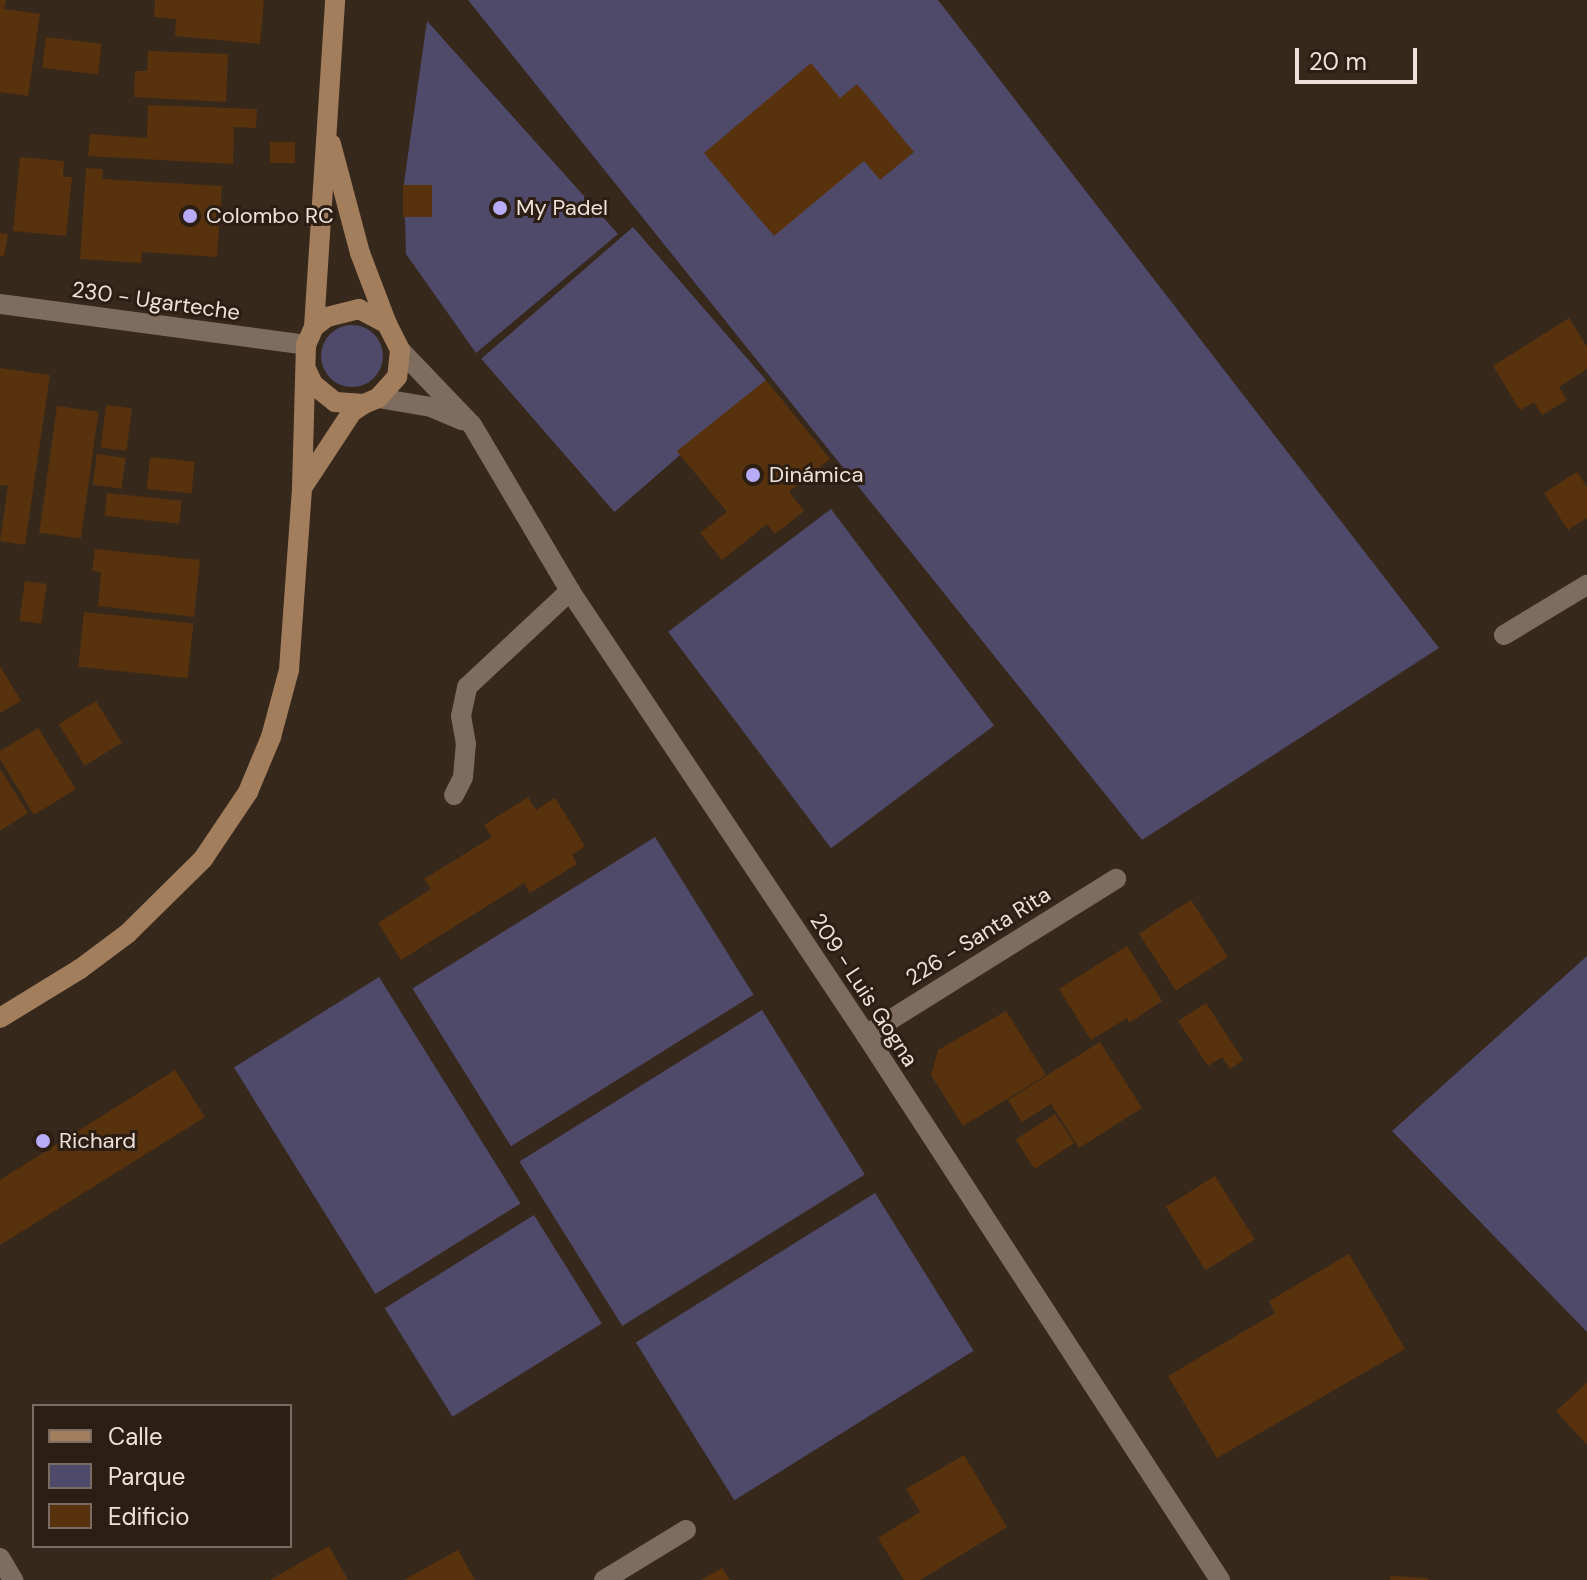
<!DOCTYPE html>
<html>
<head>
<meta charset="utf-8">
<style>
  body { margin:0 }
  #map { position:relative; width:1587px; height:1580px; overflow:hidden; background:#37281c; font-family:"DM Sans",sans-serif }
  div>[style] { position:absolute }
  .green>* { inset:0; background:#4f496a; transform-origin:0 0 }
  .round { border-radius:50% }
  .building>* { inset:0; background:#58320d; transform-origin:0 0 }
  .service>* { height:20px; margin:-10px; padding:0 10px; transform-origin:10px; border-radius:10px; background:#7e6d5f }
  .minor>* { height:20px; margin:-10px; padding:0 10px; transform-origin:10px; border-radius:10px; background:#7e6d5f }
  .tertiary>* { height:20px; margin:-10px; padding:0 10px; transform-origin:10px; border-radius:10px; background:#7e6d5f }
  .secondary>* { height:20px; margin:-10px; padding:0 10px; transform-origin:10px; border-radius:10px; background:#a37e5d }
  .dots>* { width:22px; height:22px; translate:-50% -50%; box-sizing:border-box; border:4px solid #2c1e13; border-radius:50% }
  span { translate:-50% -50%; white-space:nowrap; text-align:center; line-height:1.15; -webkit-text-stroke:6px #2c1e13; paint-order:stroke }
  .poi-label { font-size:22px; color:#ece2da }
  .left { translate:0 -50%; text-align:left }
  .street-label { font-size:22px; color:#ece2da }
  .legend { position:absolute; left:32px; top:1404px; width:260px; height:144px; box-sizing:border-box; background:#2c1e13; border:2px solid #796c63; margin:0; padding:10px 14px; list-style:none; font-size:24px; color:#ece2da }
  .legend li { display:flex; align-items:center; gap:16px; height:40px }
  .legend b { width:40px; border:2px solid #796c63 }
  .scale { position:absolute; left:1295px; top:48px; width:122px; height:36px; box-sizing:border-box; border:4px solid #ece2da; border-top:0; padding-left:10px; font-size:24px; line-height:28px; white-space:nowrap; color:#ece2da; -webkit-text-stroke:6px #2c1e13; paint-order:stroke }
</style>
</head>
<body>
<div id="map">
  <div class="green">
    <i style="clip-path:polygon(468px 0,938px 0,1439px 648px,1142px 840px)"></i>
    <i style="clip-path:polygon(427px 21px,618px 234px,476px 353px,406px 254px,404px 183px)"></i>
    <i style="left:633px;top:227px;width:203px;height:201px;rotate:49deg"></i>
    <i class="round" style="left:321px;top:325px;width:62px;height:62px"></i>
    <i style="left:831px;top:509px;width:271px;height:204px;rotate:53deg"></i>
    <i style="left:655px;top:837px;width:186px;height:286px;rotate:58deg"></i>
    <i style="clip-path:polygon(1587px 956px,1587px 1332px,1392px 1131px)"></i>
    <i style="left:379px;top:977px;width:267px;height:171px;rotate:58deg"></i>
    <i style="left:762px;top:1010px;width:194px;height:286px;rotate:58deg"></i>
    <i style="left:875px;top:1193px;width:186px;height:282px;rotate:58deg"></i>
    <i style="left:534px;top:1215px;width:128px;height:176px;rotate:58deg"></i>
  </div>
  <div class="building">
    <i style="clip-path:polygon(0 0,6px 0,4px 9px,40px 14px,28px 96px,0 92px)"></i>
    <i style="clip-path:polygon(155px 0,264px 0,260px 44px,175px 36px,176px 19px,154px 17px)"></i>
    <i style="left:46px;top:37px;width:56px;height:31px;rotate:7deg"></i>
    <i style="clip-path:polygon(148px 51px,228px 54px,226px 102px,134px 97px,135px 71px,147px 71px)"></i>
    <i style="clip-path:polygon(811px 63px,840px 98px,857px 84px,914px 152px,880px 180px,864px 161px,774px 236px,704px 153px)"></i>
    <i style="clip-path:polygon(148px 105px,257px 109px,256px 128px,234px 127px,233px 164px,88px 156px,90px 134px,147px 138px)"></i>
    <i style="left:270px;top:142px;width:25px;height:21px"></i>
    <i style="clip-path:polygon(20px 157px,64px 161px,63px 177px,72px 177px,66px 236px,13px 231px)"></i>
    <i style="clip-path:polygon(86px 168px,103px 169px,102px 179px,222px 186px,217px 257px,142px 252px,141px 263px,80px 259px)"></i>
    <i style="left:432px;top:185px;width:32px;height:29px;rotate:90deg"></i>
    <i style="clip-path:polygon(0 233px,8px 234px,4px 256px,0 256px)"></i>
    <i style="clip-path:polygon(1569px 318px,1587px 347px,1587px 369px,1559px 387px,1567px 400px,1542px 415px,1534px 402px,1520px 410px,1493px 366px)"></i>
    <i style="clip-path:polygon(0 368px,50px 375px,25px 545px,0 541px,8px 486px,0 485px)"></i>
    <i style="clip-path:polygon(766px 380px,830px 459px,789px 492px,804px 511px,775px 534px,767px 524px,722px 560px,700px 533px,727px 512px,677px 451px)"></i>
    <i style="left:106px;top:405px;width:26px;height:43px;rotate:7deg"></i>
    <i style="left:57px;top:406px;width:42px;height:128px;rotate:8deg"></i>
    <i style="left:97px;top:454px;width:29px;height:31px;rotate:8deg"></i>
    <i style="left:150px;top:457px;width:45px;height:32px;rotate:6deg"></i>
    <i style="clip-path:polygon(1577px 472px,1587px 487px,1587px 518px,1568px 530px,1544px 493px)"></i>
    <i style="left:107px;top:493px;width:75px;height:23px;rotate:6deg"></i>
    <i style="clip-path:polygon(95px 549px,200px 560px,194px 617px,98px 606px,101px 572px,92px 571px)"></i>
    <i style="left:25px;top:581px;width:22px;height:40px;rotate:8deg"></i>
    <i style="left:84px;top:612px;width:110px;height:55px;rotate:6deg"></i>
    <i style="clip-path:polygon(0 666px,21px 701px,0 713px)"></i>
    <i style="left:96px;top:701px;width:49px;height:44px;rotate:58deg"></i>
    <i style="clip-path:polygon(38px 728px,76px 789px,34px 815px,0 759px,0 751px)"></i>
    <i style="clip-path:polygon(0 769px,28px 813px,0 831px)"></i>
    <i style="clip-path:polygon(528px 797px,536px 810px,555px 798px,585px 846px,572px 855px,577px 864px,530px 893px,524px 883px,401px 960px,378px 923px,431px 889px,424px 879px,492px 837px,484px 825px)"></i>
    <i style="left:1191px;top:900px;width:68px;height:62px;rotate:57deg"></i>
    <i style="clip-path:polygon(1127px 946px,1162px 1001px,1129px 1023px,1127px 1018px,1091px 1040px,1059px 989px)"></i>
    <i style="clip-path:polygon(1206px 1003px,1243px 1060px,1230px 1069px,1222px 1057px,1208px 1066px,1178px 1021px)"></i>
    <i style="clip-path:polygon(1006px 1011px,1046px 1075px,963px 1126px,931px 1075px,938px 1050px)"></i>
    <i style="clip-path:polygon(1100px 1042px,1142px 1108px,1079px 1148px,1051px 1104px,1022px 1122px,1008px 1100px)"></i>
    <i style="clip-path:polygon(175px 1070px,205px 1117px,0 1245px,0 1180px)"></i>
    <i style="left:1055px;top:1114px;width:35px;height:47px;rotate:57deg"></i>
    <i style="left:1215px;top:1176px;width:75px;height:58px;rotate:58deg"></i>
    <i style="clip-path:polygon(1349px 1254px,1405px 1349px,1217px 1458px,1168px 1376px,1275px 1313px,1269px 1301px)"></i>
    <i style="clip-path:polygon(1587px 1383px,1587px 1445px,1556px 1411px)"></i>
    <i style="clip-path:polygon(964px 1455px,1007px 1527px,920px 1580px,904px 1580px,878px 1538px,920px 1512px,906px 1489px)"></i>
    <i style="clip-path:polygon(329px 1546px,348px 1580px,270px 1580px)"></i>
    <i style="clip-path:polygon(458px 1550px,475px 1580px,404px 1580px)"></i>
    <i style="clip-path:polygon(722px 1568px,730px 1580px,701px 1580px)"></i>
    <i style="clip-path:polygon(1391px 1576px,1428px 1578px,1428px 1580px,1390px 1580px)"></i>
  </div>
  <div class="service">
    <i style="left:1504px;top:635px;width:97px;rotate:-31.1deg"></i>
    <i style="left:454px;top:795px;width:20px;rotate:-63deg"></i>
    <i style="left:463px;top:777px;width:33px;rotate:-85deg"></i>
    <i style="left:466px;top:744px;width:28px;rotate:-100deg"></i>
    <i style="left:461px;top:716px;width:30px;rotate:-78deg"></i>
    <i style="left:467px;top:687px;width:141px;rotate:-43deg"></i>
  </div>
  <div class="minor">
    <i style="left:0;top:304px;width:309px;rotate:7.6deg"></i>
    <i style="left:866px;top:1035px;width:295px;rotate:-32deg"></i>
    <i style="left:0;top:1558px;width:26px;rotate:59deg"></i>
    <i style="left:604px;top:1580px;width:96px;rotate:-31.4deg"></i>
  </div>
  <div class="tertiary">
    <i style="left:400px;top:350px;width:104px;rotate:46.2deg"></i>
    <i style="left:472px;top:425px;width:193px;rotate:59.4deg"></i>
    <i style="left:570px;top:591px;width:534px;rotate:56.31deg"></i>
    <i style="left:866px;top:1035px;width:650px;rotate:56.99deg"></i>
    <i style="left:378px;top:398px;width:54px;rotate:9.6deg"></i>
    <i style="left:431px;top:407px;width:34px;rotate:23deg"></i>
  </div>
  <div class="secondary">
    <i style="left:331px;top:144px;width:113px;rotate:75.1deg"></i>
    <i style="left:360px;top:253px;width:76px;rotate:69.2deg"></i>
    <i style="left:314px;top:327px;width:328px;rotate:-86.3deg"></i>
    <i style="left:304px;top:485px;width:87px;rotate:-56.7deg"></i>
    <i style="left:352px;top:412px;width:14px;rotate:-34deg"></i>
    <i style="left:0;top:1018px;width:94px;rotate:-31.5deg"></i>
    <i style="left:80px;top:969px;width:59px;rotate:-36.7deg"></i>
    <i style="left:127px;top:934px;width:107px;rotate:-44.6deg"></i>
    <i style="left:203px;top:859px;width:81px;rotate:-56.1deg"></i>
    <i style="left:248px;top:792px;width:60px;rotate:-67.3deg"></i>
    <i style="left:271px;top:737px;width:69px;rotate:-75deg"></i>
    <i style="left:289px;top:670px;width:182px;rotate:-85.9deg"></i>
    <i style="left:302px;top:488px;width:143px;rotate:-88.4deg"></i>
    <i style="left:306px;top:345px;width:20px;rotate:-66deg"></i>
    <i style="left:314px;top:327px;width:16px;rotate:-38deg"></i>
    <i style="left:327px;top:317px;width:33px;rotate:-14deg"></i>
    <i style="left:359px;top:309px;width:32px;rotate:28deg"></i>
    <i style="left:387px;top:324px;width:29px;rotate:63deg"></i>
    <i style="left:400px;top:350px;width:27px;rotate:96deg"></i>
    <i style="left:397px;top:377px;width:28px;rotate:132deg"></i>
    <i style="left:378px;top:398px;width:15px;rotate:157deg"></i>
    <i style="left:364px;top:404px;width:29px;rotate:-176deg"></i>
    <i style="left:335px;top:402px;width:28px;rotate:-141deg"></i>
    <i style="left:313px;top:384px;width:14px;rotate:-115deg"></i>
  </div>
  <div class="dots">
    <i style="left:500px;top:208px;background:#b8abf7"></i>
    <i style="left:190px;top:216px;background:#b8abf7"></i>
    <i style="left:753px;top:475px;background:#b8abf7"></i>
    <i style="left:43px;top:1141px;background:#b8abf7"></i>
  </div>
  <div class="poi-label">
    <span class="left" style="left:516px;top:208px">My Padel</span>
    <span class="left" style="left:206px;top:216px">Colombo RC</span>
    <span class="left" style="left:769px;top:475px">Dinámica</span>
    <span class="left" style="left:59px;top:1141px">Richard</span>
  </div>
  <div class="street-label">
    <span style="left:156px;top:301px;rotate:8deg">230 - Ugarteche</span>
    <span style="left:978px;top:936px;rotate:-32deg">226 - Santa Rita</span>
    <span style="left:864px;top:990px;rotate:57deg">209 - Luis Gogna</span>
  </div>
  <ul class="legend">
  <li><b style="height:10px;background:#a37e5d"></b>Calle</li>
  <li><b style="height:22px;background:#4f496a"></b>Parque</li>
  <li><b style="height:22px;background:#58320d"></b>Edificio</li>
  </ul>
  <div class="scale">20 m</div>
</div>
</body>
</html>
